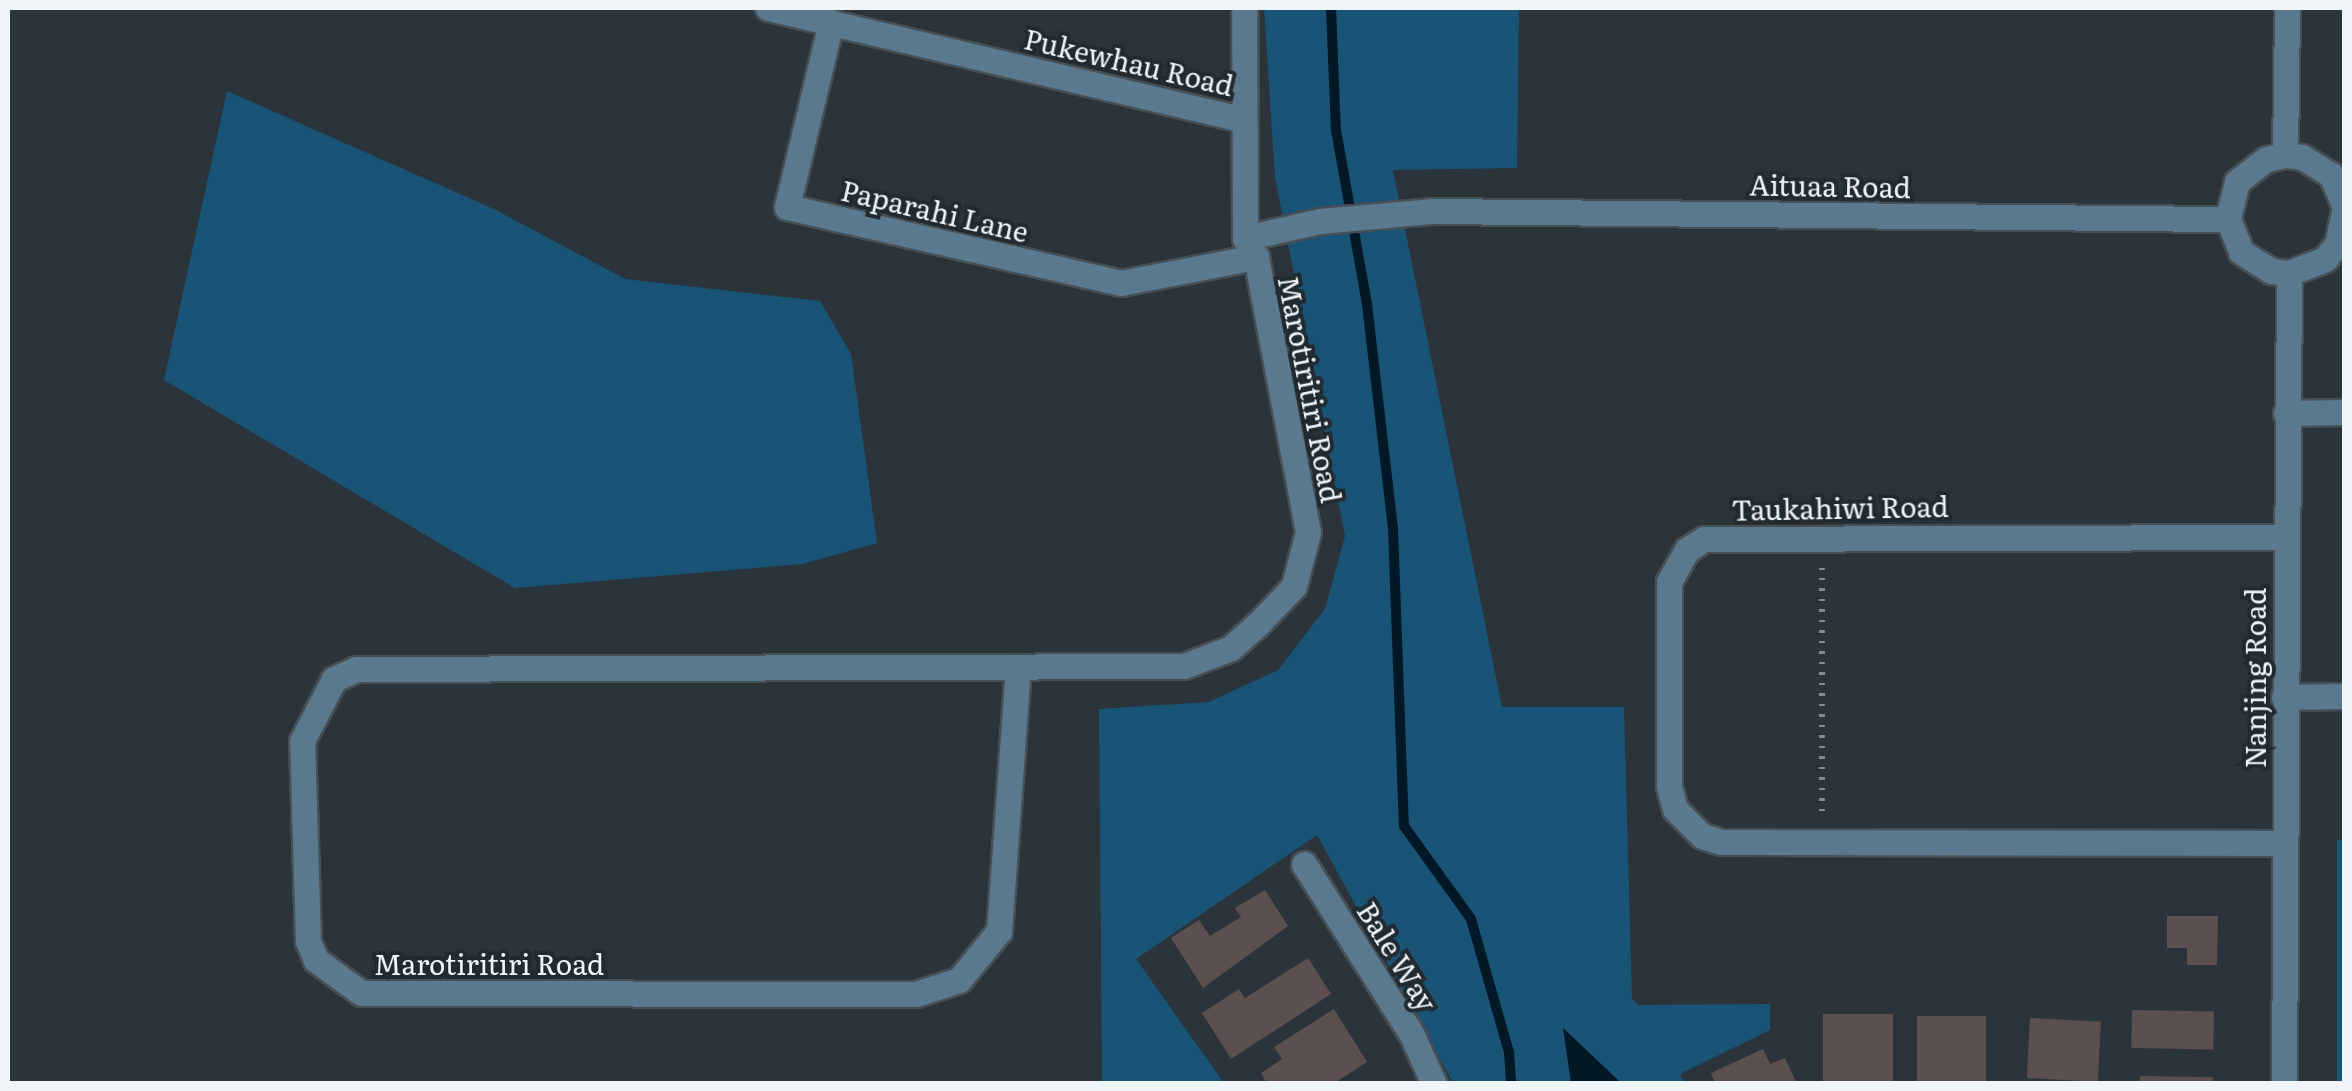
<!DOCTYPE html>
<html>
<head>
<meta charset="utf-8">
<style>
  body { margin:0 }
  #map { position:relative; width:2352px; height:1091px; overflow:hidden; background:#2b343a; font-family:Literata,serif }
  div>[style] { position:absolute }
  .green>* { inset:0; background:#195476; transform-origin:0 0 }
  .water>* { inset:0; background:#011827 }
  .stream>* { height:10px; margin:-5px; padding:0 5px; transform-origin:5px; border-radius:5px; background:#011827 }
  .building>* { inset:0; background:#5b4f4f; transform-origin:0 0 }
  .path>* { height:6px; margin-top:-3px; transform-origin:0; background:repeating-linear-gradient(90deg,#828a8f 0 2.5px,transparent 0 10.5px) }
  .roads { filter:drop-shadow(2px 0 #474f55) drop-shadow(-2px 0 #474f55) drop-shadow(0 2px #474f55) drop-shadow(0 -2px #474f55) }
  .minor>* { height:25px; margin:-12.5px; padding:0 12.5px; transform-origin:12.5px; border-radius:12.5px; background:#5a798e }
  span { translate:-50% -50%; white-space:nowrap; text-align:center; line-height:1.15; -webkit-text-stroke:8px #212a30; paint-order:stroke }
  .street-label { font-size:28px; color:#f0f5f9 }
  .frame { position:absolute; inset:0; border:10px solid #f0f5f9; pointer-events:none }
</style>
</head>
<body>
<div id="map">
  <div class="green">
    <i style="clip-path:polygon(1264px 8px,1519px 8px,1517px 168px,1393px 170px,1502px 707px,1624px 707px,1632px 999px,1639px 1005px,1770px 1004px,1770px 1030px,1680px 1074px,1684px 1083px,1621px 1083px,1564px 1029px,1571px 1083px,1453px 1083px,1317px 835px,1136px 959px,1224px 1083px,1102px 1083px,1099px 709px,1209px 702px,1278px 670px,1325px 609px,1345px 536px,1275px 177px)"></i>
    <i style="clip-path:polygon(227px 91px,496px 210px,625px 279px,820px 301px,851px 354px,877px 543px,802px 564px,515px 588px,164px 380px)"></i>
    <i style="left:2337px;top:840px;width:7px;height:243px"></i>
  </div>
  <div class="water">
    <i style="clip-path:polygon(1563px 1028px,1619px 1081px,1621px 1083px,1571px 1083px)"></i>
  </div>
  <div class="stream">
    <i style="left:1331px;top:8px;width:122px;rotate:87.7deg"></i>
    <i style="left:1336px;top:130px;width:177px;rotate:79.9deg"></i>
    <i style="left:1367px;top:304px;width:226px;rotate:83.4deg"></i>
    <i style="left:1393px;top:529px;width:297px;rotate:87.9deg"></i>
    <i style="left:1404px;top:826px;width:115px;rotate:54.2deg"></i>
    <i style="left:1471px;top:919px;width:138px;rotate:74.1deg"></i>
    <i style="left:1509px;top:1052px;width:32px;rotate:86deg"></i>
  </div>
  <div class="building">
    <i style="clip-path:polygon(1265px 890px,1288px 926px,1203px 988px,1171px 938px,1199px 920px,1210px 936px,1241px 917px,1235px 908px)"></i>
    <i style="clip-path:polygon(2167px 916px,2218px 916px,2217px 965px,2187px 965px,2187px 948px,2167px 948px)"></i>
    <i style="clip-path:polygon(1308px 958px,1331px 994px,1231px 1059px,1202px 1013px,1239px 989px,1245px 998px)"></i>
    <i style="clip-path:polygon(1334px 1009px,1367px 1062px,1333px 1084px,1267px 1084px,1261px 1073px,1282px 1059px,1274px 1047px)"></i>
    <i style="left:2132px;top:1010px;width:82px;height:38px;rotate:1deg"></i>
    <i style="left:1823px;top:1014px;width:70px;height:70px"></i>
    <i style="left:1917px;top:1016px;width:69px;height:68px"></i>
    <i style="left:2030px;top:1018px;width:71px;height:60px;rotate:3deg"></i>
    <i style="clip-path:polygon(1763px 1049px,1770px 1064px,1785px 1058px,1797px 1084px,1715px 1084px,1711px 1073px)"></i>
    <i style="left:2140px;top:1076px;width:73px;height:8px;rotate:1deg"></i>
  </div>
  <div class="path">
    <i style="left:1822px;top:811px;width:243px;rotate:-90deg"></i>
  </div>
  <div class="roads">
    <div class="minor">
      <i style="left:768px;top:8px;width:487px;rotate:13.2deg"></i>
      <i style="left:831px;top:22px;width:190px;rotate:103.4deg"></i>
      <i style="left:787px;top:207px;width:343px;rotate:12.8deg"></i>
      <i style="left:1121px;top:283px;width:137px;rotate:-10.9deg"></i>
      <i style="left:2285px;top:155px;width:147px;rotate:-89.2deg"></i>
      <i style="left:2344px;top:205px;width:33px;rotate:-113deg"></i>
      <i style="left:2331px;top:175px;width:34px;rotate:-148deg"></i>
      <i style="left:2302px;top:157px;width:17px;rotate:-173deg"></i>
      <i style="left:2285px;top:155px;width:19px;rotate:168deg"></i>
      <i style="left:2266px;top:159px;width:37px;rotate:142deg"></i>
      <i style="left:2237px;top:182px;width:38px;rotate:104deg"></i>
      <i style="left:2228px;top:219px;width:35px;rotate:68deg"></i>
      <i style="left:2241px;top:252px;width:36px;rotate:32deg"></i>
      <i style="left:2271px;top:271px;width:18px;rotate:6deg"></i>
      <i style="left:2289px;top:273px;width:39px;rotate:-21deg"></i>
      <i style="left:2325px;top:259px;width:19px;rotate:-51deg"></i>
      <i style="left:2337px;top:244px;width:34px;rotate:-78deg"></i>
      <i style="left:1245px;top:238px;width:77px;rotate:-12.8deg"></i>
      <i style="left:1320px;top:221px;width:111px;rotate:-5.1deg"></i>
      <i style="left:1431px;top:211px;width:797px;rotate:0.58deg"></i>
      <i style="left:2286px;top:413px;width:58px;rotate:-1deg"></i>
      <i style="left:1018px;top:667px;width:265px;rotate:94.1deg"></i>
      <i style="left:999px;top:931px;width:63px;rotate:129.2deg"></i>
      <i style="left:959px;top:980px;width:45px;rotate:162deg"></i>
      <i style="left:916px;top:994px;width:555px;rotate:-179.9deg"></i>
      <i style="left:361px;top:993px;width:56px;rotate:-143.7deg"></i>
      <i style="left:316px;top:960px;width:21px;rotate:-113deg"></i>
      <i style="left:308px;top:941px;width:200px;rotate:-91.7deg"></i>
      <i style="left:302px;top:741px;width:70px;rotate:-62.7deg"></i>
      <i style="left:334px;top:679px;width:24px;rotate:-24deg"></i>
      <i style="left:356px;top:669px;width:828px;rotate:-0.21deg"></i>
      <i style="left:1184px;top:666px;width:50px;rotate:-21deg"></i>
      <i style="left:1231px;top:648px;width:36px;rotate:-42deg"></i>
      <i style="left:1258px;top:624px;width:52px;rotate:-46.5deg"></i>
      <i style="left:1294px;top:586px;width:56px;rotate:-75.5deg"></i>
      <i style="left:1308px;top:532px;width:280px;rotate:-100.7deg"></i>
      <i style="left:1256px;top:257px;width:22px;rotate:-120deg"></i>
      <i style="left:1245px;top:238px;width:230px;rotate:-90.2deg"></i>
      <i style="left:2284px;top:697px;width:60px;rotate:-1deg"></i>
      <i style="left:2284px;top:843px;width:563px;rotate:-179.9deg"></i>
      <i style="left:1721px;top:842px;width:20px;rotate:-162deg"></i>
      <i style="left:1702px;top:836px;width:38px;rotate:-135deg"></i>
      <i style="left:1675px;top:809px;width:24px;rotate:-105deg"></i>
      <i style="left:1669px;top:786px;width:204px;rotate:-90deg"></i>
      <i style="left:1669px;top:582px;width:37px;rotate:-61deg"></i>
      <i style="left:1687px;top:550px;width:20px;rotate:-33deg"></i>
      <i style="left:1704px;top:539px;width:581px;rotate:-0.2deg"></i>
      <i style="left:1304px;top:864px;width:202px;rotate:57.7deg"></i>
      <i style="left:1412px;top:1035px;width:54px;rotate:65.8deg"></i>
      <i style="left:2284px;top:1084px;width:811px;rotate:-89.65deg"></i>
    </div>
  </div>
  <div class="street-label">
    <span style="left:1129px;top:61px;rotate:13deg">Pukewhau Road</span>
    <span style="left:1830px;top:185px;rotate:1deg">Aituaa Road</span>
    <span style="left:935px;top:210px;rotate:13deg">Paparahi Lane</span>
    <span style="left:1311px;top:389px;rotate:79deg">Marotiritiri Road</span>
    <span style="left:1840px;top:507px;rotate:-1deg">Taukahiwi Road</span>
    <span style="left:2254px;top:678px;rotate:-90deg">Nanjing Road</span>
    <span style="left:1398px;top:956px;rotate:58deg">Bale Way</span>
    <span style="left:489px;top:963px">Marotiritiri Road</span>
  </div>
  <div class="frame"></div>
</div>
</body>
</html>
